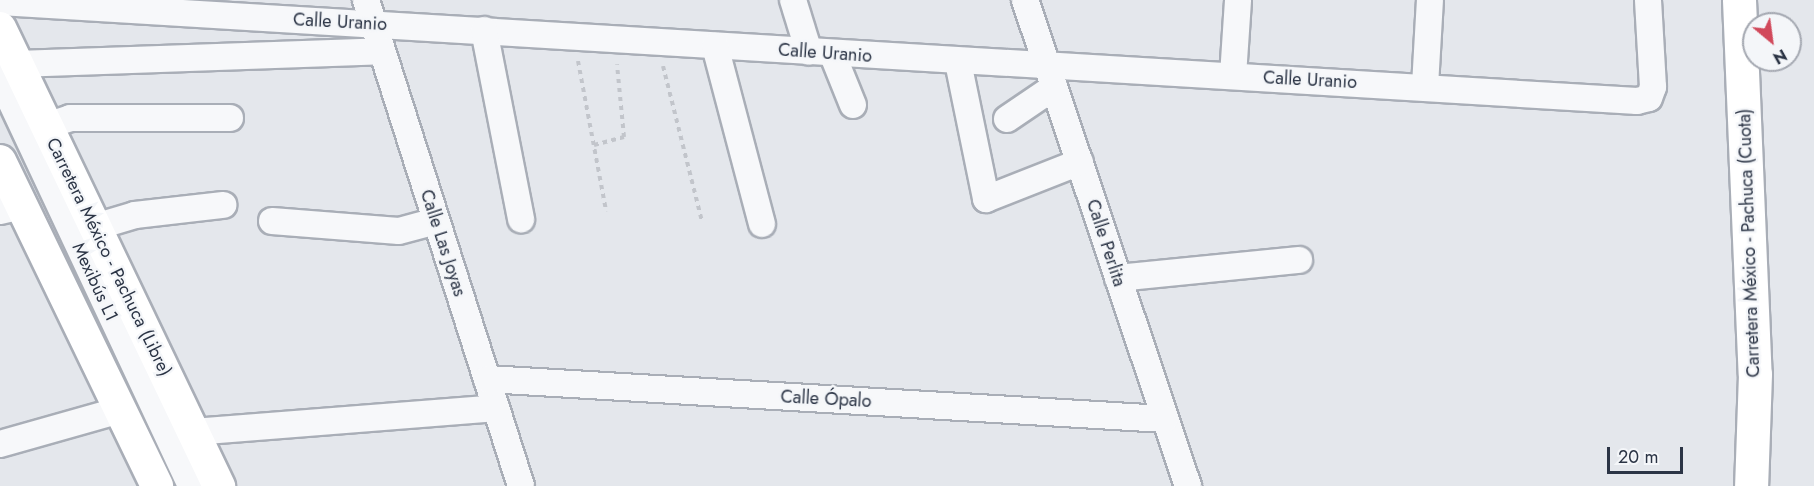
<!DOCTYPE html>
<html>
<head>
<meta charset="utf-8">
<style>
  body { margin:0 }
  #map { position:relative; width:1814px; height:486px; overflow:hidden; background:#e4e7ec; font-family:Jost,sans-serif }
  div>[style] { position:absolute }
  .path>* { height:4px; margin-top:-2px; transform-origin:0; background:repeating-linear-gradient(90deg,#c2c5cb 0 4.5px,transparent 0 9px) }
  .roads { filter:drop-shadow(2px 0 #a9aeb7) drop-shadow(-2px 0 #a9aeb7) drop-shadow(0 2px #a9aeb7) drop-shadow(0 -2px #a9aeb7) }
  .minor>* { height:26px; margin:-13px; padding:0 13px; transform-origin:13px; border-radius:13px; background:#f7f8fa }
  .major>* { height:32px; margin:-16px; padding:0 16px; transform-origin:16px; border-radius:16px; background:#fff }
  .highway>* { height:33px; margin:-16.5px; padding:0 16.5px; transform-origin:16.5px; border-radius:16.5px; background:#fff }
  span { translate:-50% -50%; white-space:nowrap; text-align:center; line-height:1.15; -webkit-text-stroke:4.5px #f4f6f9; paint-order:stroke }
  .street-label { font-size:18px; color:#2b3445 }
  .north { position:absolute; left:1742px; top:12px; width:60px; height:60px; box-sizing:border-box; background:#f4f6f9; border:2px solid #a4a8b1; border-radius:50%; rotate:151deg; font-size:16px; font-weight:700; line-height:24px; text-align:center; color:#2b3445 }
  .north::after { content:''; display:block; margin:auto; width:21px; height:27px; background:#d1495b; clip-path:polygon(50% 0,100% 100%,50% 72%,0 100%) }
  .scale { position:absolute; left:1607px; top:447px; width:76px; height:27px; box-sizing:border-box; border:3px solid #2b3445; border-top:0; padding-left:8px; font-size:18px; line-height:21px; white-space:nowrap; color:#2b3445; -webkit-text-stroke:4px #f4f6f9; paint-order:stroke }
</style>
</head>
<body>
<div id="map">
  <div class="path">
    <i style="left:578px;top:61px;width:153px;rotate:79.4deg"></i>
    <i style="left:663px;top:66px;width:160px;rotate:75.9deg"></i>
    <i style="left:594px;top:145px;width:31px;rotate:-15deg"></i>
    <i style="left:624px;top:137px;width:73px;rotate:-95.5deg"></i>
  </div>
  <div class="roads">
    <div class="minor">
      <i style="left:366px;top:0;width:510px;rotate:72.31deg"></i>
      <i style="left:793px;top:0;width:54px;rotate:72.9deg"></i>
      <i style="left:1025px;top:0;width:513px;rotate:71.46deg"></i>
      <i style="left:0;top:2px;width:1640px;rotate:3.46deg"></i>
      <i style="left:1637px;top:101px;width:12px;rotate:-14deg"></i>
      <i style="left:1649px;top:98px;width:12px;rotate:-70deg"></i>
      <i style="left:1653px;top:87px;width:87px;rotate:-93.3deg"></i>
      <i style="left:484px;top:30px;width:193px;rotate:78.9deg"></i>
      <i style="left:715px;top:46px;width:184px;rotate:75.2deg"></i>
      <i style="left:832px;top:53px;width:56px;rotate:68deg"></i>
      <i style="left:958px;top:62px;width:140px;rotate:78.4deg"></i>
      <i style="left:986px;top:199px;width:101px;rotate:-21.5deg"></i>
      <i style="left:17px;top:64px;width:365px;rotate:-2deg"></i>
      <i style="left:1233px;top:76px;width:76px;rotate:-86.2deg"></i>
      <i style="left:0;top:78px;width:450px;rotate:64.9deg"></i>
      <i style="left:1425px;top:86px;width:86px;rotate:-86.7deg"></i>
      <i style="left:1007px;top:119px;width:57px;rotate:-34.2deg"></i>
      <i style="left:46px;top:126px;width:25px;rotate:-18deg"></i>
      <i style="left:70px;top:118px;width:160px"></i>
      <i style="left:0;top:211px;width:22px;rotate:-13deg"></i>
      <i style="left:272px;top:221px;width:127px;rotate:4.5deg"></i>
      <i style="left:399px;top:231px;width:38px;rotate:-15deg"></i>
      <i style="left:95px;top:227px;width:42px;rotate:-16.7deg"></i>
      <i style="left:135px;top:215px;width:89px;rotate:-6.5deg"></i>
      <i style="left:1118px;top:278px;width:182px;rotate:-5.7deg"></i>
      <i style="left:487px;top:379px;width:679px;rotate:3.38deg"></i>
      <i style="left:193px;top:432px;width:304px;rotate:-4.5deg"></i>
      <i style="left:0;top:444px;width:125px;rotate:-15.8deg"></i>
    </div>
    <div class="major">
      <i style="left:0;top:28px;width:508px;rotate:64.44deg"></i>
      <i style="left:0;top:161px;width:361px;rotate:64.2deg"></i>
    </div>
    <div class="highway">
      <i style="left:1739px;top:0;width:374px;rotate:87.6deg"></i>
      <i style="left:1755px;top:374px;width:112px;rotate:92deg"></i>
    </div>
  </div>
  <div class="street-label">
    <span style="left:340px;top:22px;rotate:3deg">Calle Uranio</span>
    <span style="left:825px;top:53px;rotate:4deg">Calle Uranio</span>
    <span style="left:1310px;top:80px;rotate:3deg">Calle Uranio</span>
    <span style="left:443px;top:243px;rotate:72deg">Calle Las Joyas</span>
    <span style="left:1106px;top:243px;rotate:72deg">Calle Perlita</span>
    <span style="left:1749px;top:243px;rotate:-92deg">Carretera México - Pachuca (Cuota)</span>
    <span style="left:109px;top:257px;rotate:64deg">Carretera México - Pachuca (Libre)</span>
    <span style="left:95px;top:282px;rotate:65deg">Mexibús L1</span>
    <span style="left:826px;top:399px;rotate:3deg">Calle Ópalo</span>
  </div>
  <div class="north">N</div>
  <div class="scale">20 m</div>
</div>
</body>
</html>
